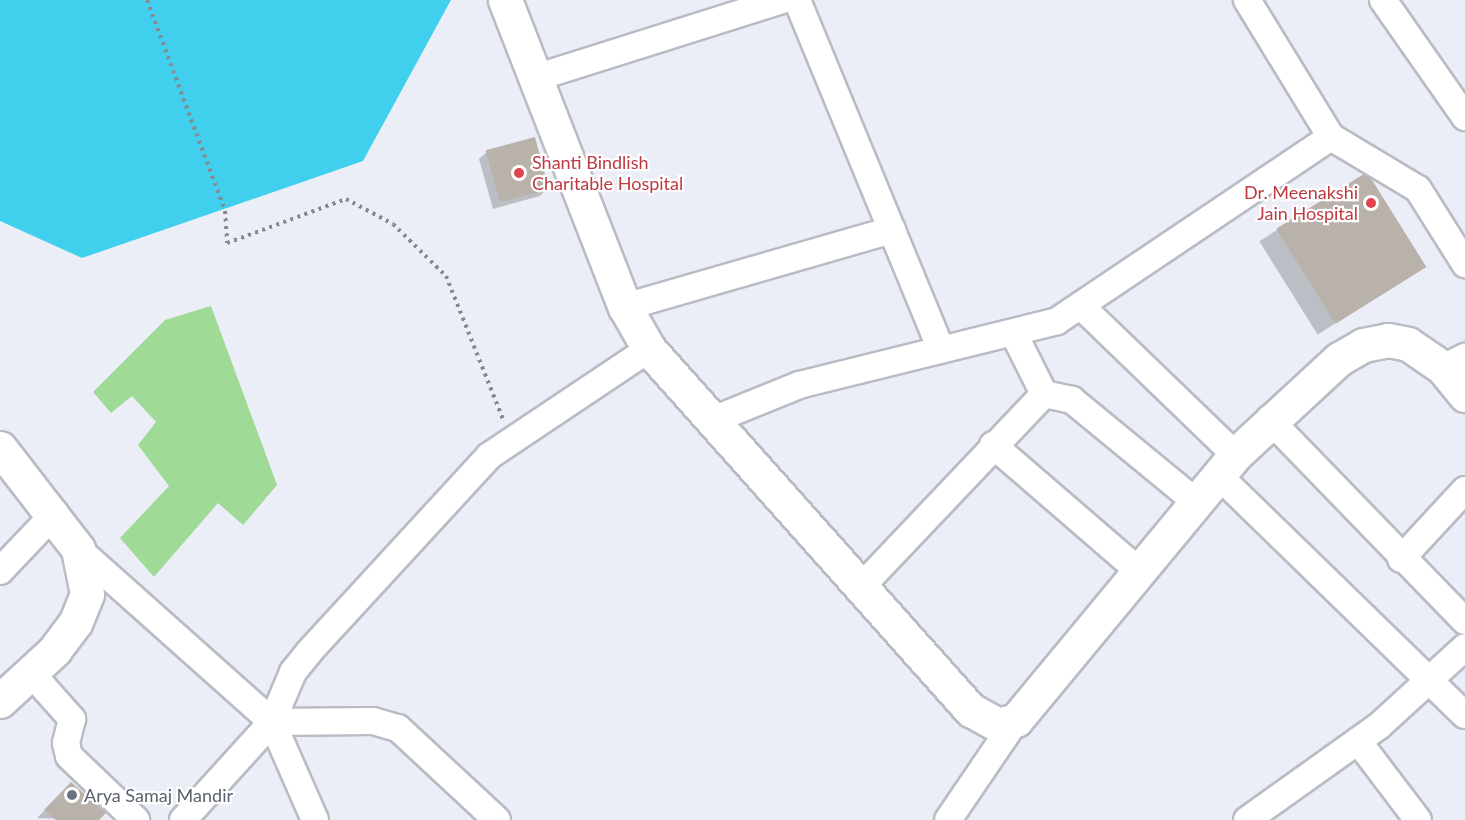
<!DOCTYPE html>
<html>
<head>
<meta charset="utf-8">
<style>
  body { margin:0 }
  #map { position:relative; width:1465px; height:820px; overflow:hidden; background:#eceef7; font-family:Lato,sans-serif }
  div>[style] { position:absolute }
  .green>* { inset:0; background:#9fdb96 }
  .water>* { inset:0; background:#40d0ee }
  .shadow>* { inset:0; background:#0003; transform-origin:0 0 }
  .building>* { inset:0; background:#b9b2ab; transform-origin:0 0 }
  .path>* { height:4px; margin-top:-2px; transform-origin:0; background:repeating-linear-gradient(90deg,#88898f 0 3px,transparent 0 7.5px) }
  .roads { filter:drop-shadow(2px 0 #b9bcc5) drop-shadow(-2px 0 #b9bcc5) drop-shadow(0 2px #b9bcc5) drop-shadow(0 -2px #b9bcc5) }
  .minor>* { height:26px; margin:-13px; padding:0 13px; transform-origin:13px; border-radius:13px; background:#fff }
  .secondary>* { height:33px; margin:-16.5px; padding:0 16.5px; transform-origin:16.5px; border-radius:16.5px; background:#fff }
  .dots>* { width:16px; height:16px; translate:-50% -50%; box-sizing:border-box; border:3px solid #fff; border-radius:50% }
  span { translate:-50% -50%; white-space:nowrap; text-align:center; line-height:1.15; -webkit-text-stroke:4.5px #fff; paint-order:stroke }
  .health-label { font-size:18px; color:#be3a42 }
  .left { translate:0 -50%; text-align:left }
  .right { translate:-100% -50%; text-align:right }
  .worship-label { font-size:18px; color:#5b616d }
</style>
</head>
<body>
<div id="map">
  <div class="green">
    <i style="clip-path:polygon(211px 306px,277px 485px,243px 525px,218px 503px,154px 577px,120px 538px,169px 486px,138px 445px,156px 422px,132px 396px,111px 413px,93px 392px,165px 320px)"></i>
  </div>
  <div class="water">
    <i style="clip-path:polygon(0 0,451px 0,363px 161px,82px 258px,0 221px)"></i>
  </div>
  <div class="shadow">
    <i style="clip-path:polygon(487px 152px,547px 189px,540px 196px,493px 209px,479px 159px)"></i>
    <i style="left:1367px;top:174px;width:110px;height:127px;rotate:58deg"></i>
    <i style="clip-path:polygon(71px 785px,97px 820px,37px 818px)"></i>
  </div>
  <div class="building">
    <i style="left:535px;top:137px;width:54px;height:51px;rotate:75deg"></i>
    <i style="left:1367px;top:172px;width:112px;height:107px;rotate:58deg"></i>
    <i style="clip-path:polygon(71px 782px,106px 813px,99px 820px,56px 820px,44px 810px)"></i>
  </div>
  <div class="path">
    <i style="left:147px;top:0;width:225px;rotate:69.7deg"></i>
    <i style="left:225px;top:211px;width:32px;rotate:86deg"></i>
    <i style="left:227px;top:243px;width:127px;rotate:-20.3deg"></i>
    <i style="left:346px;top:199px;width:53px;rotate:28deg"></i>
    <i style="left:393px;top:224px;width:74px;rotate:44.5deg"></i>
    <i style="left:446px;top:276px;width:154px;rotate:68.3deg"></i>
  </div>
  <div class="roads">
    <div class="minor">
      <i style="left:797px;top:0;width:378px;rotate:67.6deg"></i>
      <i style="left:1383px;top:0;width:143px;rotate:55deg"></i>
      <i style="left:535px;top:78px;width:260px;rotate:-17.5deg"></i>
      <i style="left:1331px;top:137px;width:101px;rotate:30.9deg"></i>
      <i style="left:1418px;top:189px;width:89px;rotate:57.9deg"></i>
      <i style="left:625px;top:307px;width:278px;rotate:-16.1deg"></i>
      <i style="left:1082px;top:307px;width:213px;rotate:44deg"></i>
      <i style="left:1014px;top:334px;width:67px;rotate:63.4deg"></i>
      <i style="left:1443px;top:368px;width:25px;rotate:-27deg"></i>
      <i style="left:1269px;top:419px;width:281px;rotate:45.9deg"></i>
      <i style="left:713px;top:420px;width:93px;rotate:-22.1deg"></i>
      <i style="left:799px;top:385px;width:266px;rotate:-13.9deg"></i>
      <i style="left:1057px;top:321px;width:330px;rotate:-33.9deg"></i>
      <i style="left:1331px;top:137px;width:161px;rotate:-121.5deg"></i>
      <i style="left:993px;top:445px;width:191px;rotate:40.8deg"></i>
      <i style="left:1218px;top:475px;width:344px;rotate:44.2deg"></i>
      <i style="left:78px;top:549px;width:260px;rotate:41.7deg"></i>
      <i style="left:272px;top:722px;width:107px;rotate:66.3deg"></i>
      <i style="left:1401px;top:559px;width:94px;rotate:-47.2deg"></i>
      <i style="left:0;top:571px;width:80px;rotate:-46.5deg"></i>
      <i style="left:862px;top:586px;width:265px;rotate:-46.5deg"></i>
      <i style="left:1044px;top:394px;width:29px;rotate:12deg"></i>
      <i style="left:1072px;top:400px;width:159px;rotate:39.4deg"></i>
      <i style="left:31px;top:673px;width:62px;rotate:48.3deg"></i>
      <i style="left:72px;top:719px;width:25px;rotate:104deg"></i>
      <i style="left:66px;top:743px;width:13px;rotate:77deg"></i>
      <i style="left:69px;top:756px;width:93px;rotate:43.7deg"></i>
      <i style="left:272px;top:722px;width:101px;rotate:-0.6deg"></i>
      <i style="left:373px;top:721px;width:26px;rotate:16deg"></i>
      <i style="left:398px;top:728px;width:135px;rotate:42.9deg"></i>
      <i style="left:1358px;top:741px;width:99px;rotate:52.8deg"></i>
      <i style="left:183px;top:820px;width:132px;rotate:-47.8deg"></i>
      <i style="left:272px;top:722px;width:54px;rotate:-67.2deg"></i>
      <i style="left:293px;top:672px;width:26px;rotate:-51deg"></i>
      <i style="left:309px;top:652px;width:266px;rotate:-47.4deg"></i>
      <i style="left:489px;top:456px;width:192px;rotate:-33.8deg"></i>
      <i style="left:948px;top:820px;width:121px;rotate:-55.8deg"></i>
      <i style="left:1247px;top:820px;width:163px;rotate:-35.5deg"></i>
      <i style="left:1380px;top:725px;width:115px;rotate:-42.5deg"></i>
    </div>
    <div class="secondary">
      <i style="left:505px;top:0;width:330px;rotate:68.7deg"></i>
      <i style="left:625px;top:307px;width:48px;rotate:60.3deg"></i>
      <i style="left:649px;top:349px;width:484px;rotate:48.3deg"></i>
      <i style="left:971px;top:710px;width:31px;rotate:29deg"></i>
      <i style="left:998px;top:725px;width:19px;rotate:-16deg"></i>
      <i style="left:1016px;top:720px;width:344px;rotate:-50.4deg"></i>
      <i style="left:1235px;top:455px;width:142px;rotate:-42.7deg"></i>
      <i style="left:1339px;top:359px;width:28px;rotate:-30deg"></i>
      <i style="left:1363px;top:345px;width:25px;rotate:-11deg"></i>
      <i style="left:1388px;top:340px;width:20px;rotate:11deg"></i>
      <i style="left:1408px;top:344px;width:42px;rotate:34.4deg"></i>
      <i style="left:1443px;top:368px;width:35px;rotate:51deg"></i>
      <i style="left:0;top:448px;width:128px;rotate:52.3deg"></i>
      <i style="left:78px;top:549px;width:46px;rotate:78.7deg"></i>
      <i style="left:87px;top:594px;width:31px;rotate:112deg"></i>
      <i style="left:75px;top:623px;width:34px;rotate:127deg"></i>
      <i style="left:55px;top:650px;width:75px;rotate:137.2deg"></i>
    </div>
  </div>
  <div class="dots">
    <i style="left:519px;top:173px;background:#e0444e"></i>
    <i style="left:1371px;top:203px;background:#e0444e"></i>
    <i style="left:72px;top:795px;background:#6b7280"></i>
  </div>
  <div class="health-label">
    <span class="left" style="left:532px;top:173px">Shanti Bindlish<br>Charitable Hospital</span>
    <span class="right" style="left:1358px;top:203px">Dr. Meenakshi<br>Jain Hospital</span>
  </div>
  <div class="worship-label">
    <span class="left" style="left:84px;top:795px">Arya Samaj Mandir</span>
  </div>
</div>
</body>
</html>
